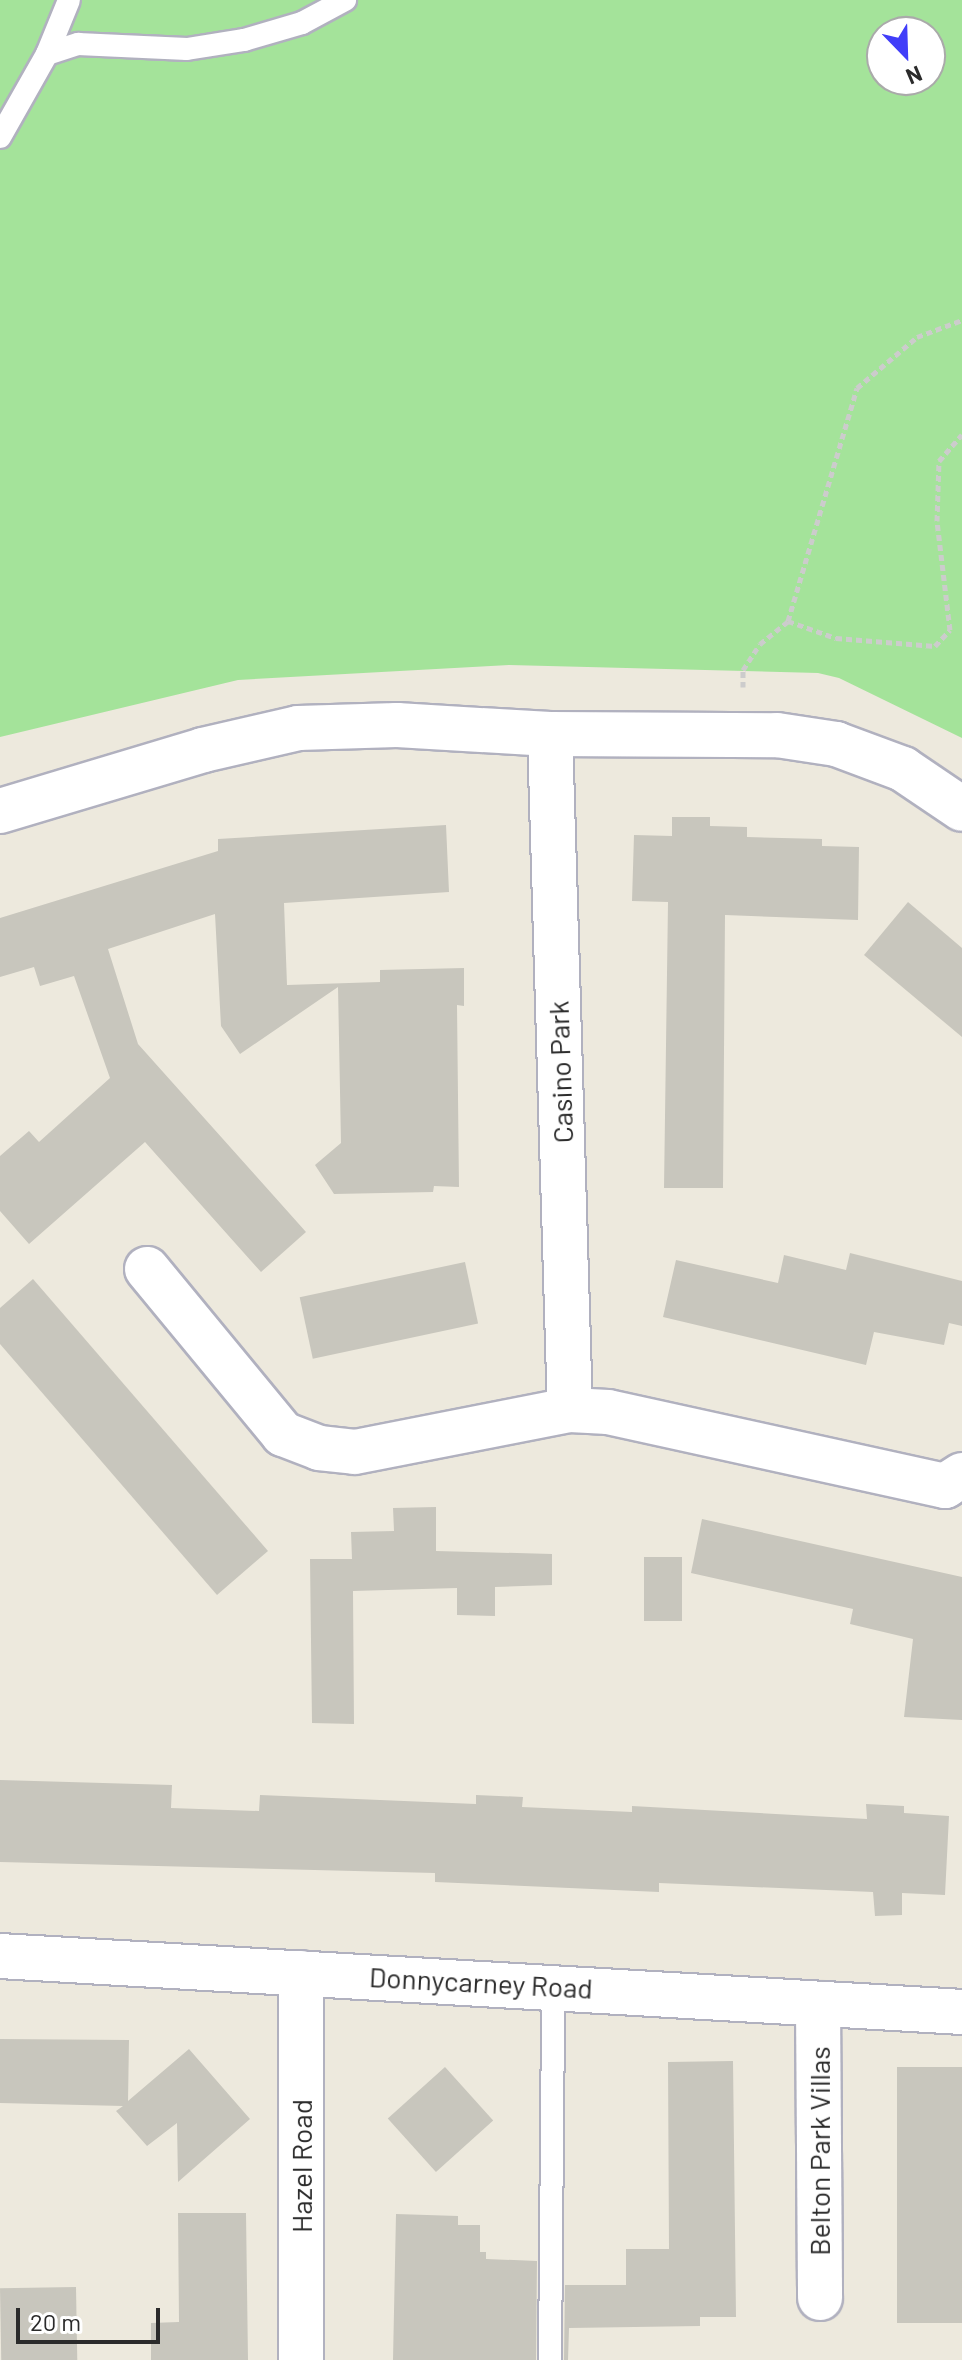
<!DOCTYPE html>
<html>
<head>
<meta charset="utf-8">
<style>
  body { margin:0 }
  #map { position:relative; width:962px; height:2360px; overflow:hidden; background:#ede9dd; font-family:Barlow,sans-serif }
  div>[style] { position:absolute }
  .green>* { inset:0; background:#a4e39a }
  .building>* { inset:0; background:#c8c6bd; transform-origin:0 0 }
  .path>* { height:5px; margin-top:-2.5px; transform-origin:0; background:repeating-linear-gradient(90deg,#ccc 0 6px,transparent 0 10px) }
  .roads { filter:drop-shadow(2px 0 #b1b1bf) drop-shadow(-2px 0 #b1b1bf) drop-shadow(0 2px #b1b1bf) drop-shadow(0 -2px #b1b1bf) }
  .lane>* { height:22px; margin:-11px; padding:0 11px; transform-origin:11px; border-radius:11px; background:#fff }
  .street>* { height:44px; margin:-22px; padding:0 22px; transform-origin:22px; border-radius:22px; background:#fff }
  span { translate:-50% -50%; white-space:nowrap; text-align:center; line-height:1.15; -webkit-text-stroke:8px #fff; paint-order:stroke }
  .street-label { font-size:28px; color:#2b2b2b }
  .north { position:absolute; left:866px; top:16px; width:80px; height:80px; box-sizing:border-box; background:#fff; border:2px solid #aaa; border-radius:50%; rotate:157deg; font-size:22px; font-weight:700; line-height:32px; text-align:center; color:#2b2b2b }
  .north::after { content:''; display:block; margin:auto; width:28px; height:36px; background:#413ef9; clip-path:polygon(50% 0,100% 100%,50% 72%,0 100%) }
  .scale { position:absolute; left:16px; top:2308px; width:144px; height:36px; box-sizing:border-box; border:4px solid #2b2b2b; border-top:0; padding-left:10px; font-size:24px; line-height:28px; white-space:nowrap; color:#2b2b2b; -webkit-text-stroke:6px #fff; paint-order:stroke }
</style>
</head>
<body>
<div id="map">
  <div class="green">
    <i style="clip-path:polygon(evenodd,0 0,962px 0,962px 738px,839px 678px,818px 673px,509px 665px,238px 680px,0 737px,0 0,882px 32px,930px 32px,930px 80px,882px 80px,882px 32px)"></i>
  </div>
  <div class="building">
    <i style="clip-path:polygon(672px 817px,710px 817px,710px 826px,747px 827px,747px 837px,822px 839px,822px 846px,859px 847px,858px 920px,725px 915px,723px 1188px,664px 1188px,668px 902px,632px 901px,634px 835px,672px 836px)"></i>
    <i style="clip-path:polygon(446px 825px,449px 892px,284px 903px,287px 985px,380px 982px,380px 970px,464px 968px,464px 1006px,457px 1005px,459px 1187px,434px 1186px,433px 1192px,334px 1194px,315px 1165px,341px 1143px,338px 987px,240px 1054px,221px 1026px,215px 914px,108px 949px,138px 1044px,306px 1232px,261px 1272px,145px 1142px,29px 1244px,0 1211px,0 1156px,29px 1131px,39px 1142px,110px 1078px,74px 976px,40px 986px,34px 967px,0 977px,0 918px,218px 851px,218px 839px)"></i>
    <i style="clip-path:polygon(908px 902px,962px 948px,962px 1037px,864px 955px)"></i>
    <i style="clip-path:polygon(850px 1253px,962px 1281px,962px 1326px,949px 1323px,944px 1345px,874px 1332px,866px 1365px,663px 1317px,676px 1260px,778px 1283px,784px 1255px,846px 1270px)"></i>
    <i style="left:465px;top:1262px;width:63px;height:169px;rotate:78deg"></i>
    <i style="clip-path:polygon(33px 1279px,268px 1551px,217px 1595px,0 1344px,0 1308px)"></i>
    <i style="clip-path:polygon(436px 1507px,436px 1551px,552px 1554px,552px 1585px,495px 1587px,495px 1616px,457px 1615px,457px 1588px,353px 1591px,354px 1724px,312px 1723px,310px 1559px,352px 1559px,351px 1532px,394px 1531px,393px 1508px)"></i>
    <i style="clip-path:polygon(702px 1519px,962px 1577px,962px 1720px,904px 1717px,913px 1639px,850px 1624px,853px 1609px,691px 1573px)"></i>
    <i style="left:644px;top:1557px;width:38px;height:64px"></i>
    <i style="clip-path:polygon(0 1780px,172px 1785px,171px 1808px,259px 1811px,260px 1795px,476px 1804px,476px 1795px,523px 1797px,522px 1807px,632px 1812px,632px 1806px,867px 1819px,866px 1804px,904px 1806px,904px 1813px,949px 1816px,945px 1895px,902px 1893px,902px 1915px,875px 1916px,873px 1892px,659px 1883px,659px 1892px,435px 1882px,435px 1873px,0 1862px)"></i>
    <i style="clip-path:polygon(0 2039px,129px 2040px,128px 2101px,189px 2049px,250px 2119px,178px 2182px,177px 2123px,147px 2146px,116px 2111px,123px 2106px,0 2103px)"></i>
    <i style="clip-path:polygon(733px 2061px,736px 2317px,700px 2317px,700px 2326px,569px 2328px,568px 2360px,564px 2360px,565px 2285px,626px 2285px,626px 2249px,669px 2249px,668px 2062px)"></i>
    <i style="left:445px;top:2067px;width:72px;height:77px;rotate:48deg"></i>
    <i style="left:962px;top:2067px;width:256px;height:65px;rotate:90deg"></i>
    <i style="clip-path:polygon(178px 2213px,246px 2213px,248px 2360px,151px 2360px,151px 2323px,179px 2322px)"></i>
    <i style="clip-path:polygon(396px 2214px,458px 2216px,458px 2225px,480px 2225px,480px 2252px,486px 2252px,486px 2259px,537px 2261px,536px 2360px,393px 2360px)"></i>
    <i style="left:76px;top:2287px;width:73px;height:76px;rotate:89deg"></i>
  </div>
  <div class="path">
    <i style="left:788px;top:621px;width:51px;rotate:19.5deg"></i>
    <i style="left:836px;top:638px;width:99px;rotate:4.6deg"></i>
    <i style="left:935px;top:646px;width:22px;rotate:-47deg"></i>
    <i style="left:950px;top:630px;width:110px;rotate:-96.8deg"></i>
    <i style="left:937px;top:521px;width:60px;rotate:-88.1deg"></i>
    <i style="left:939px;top:461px;width:35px;rotate:-49deg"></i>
    <i style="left:743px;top:687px;width:17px;rotate:-90deg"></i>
    <i style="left:743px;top:670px;width:31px;rotate:-57deg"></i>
    <i style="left:760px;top:644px;width:36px;rotate:-39deg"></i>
    <i style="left:788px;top:621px;width:243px;rotate:-73.5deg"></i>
    <i style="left:857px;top:388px;width:79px;rotate:-40.4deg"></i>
    <i style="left:917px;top:337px;width:48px;rotate:-20.7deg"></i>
  </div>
  <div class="roads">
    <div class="lane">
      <i style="left:47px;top:54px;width:33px;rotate:-18deg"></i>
      <i style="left:78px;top:44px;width:109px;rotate:2.6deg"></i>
      <i style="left:187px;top:49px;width:58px;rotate:-9deg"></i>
      <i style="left:244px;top:40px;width:60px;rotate:-16.3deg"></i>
      <i style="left:302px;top:23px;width:49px;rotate:-28.1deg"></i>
      <i style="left:0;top:137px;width:95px;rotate:-60.5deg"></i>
      <i style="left:47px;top:54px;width:58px;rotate:-67.8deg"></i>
      <i style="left:550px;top:2360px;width:375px;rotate:-89.5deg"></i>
    </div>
    <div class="street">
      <i style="left:550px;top:734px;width:676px;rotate:88.31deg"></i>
      <i style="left:570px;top:1410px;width:38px;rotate:3deg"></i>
      <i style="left:608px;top:1412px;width:345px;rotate:12.4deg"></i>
      <i style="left:945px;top:1486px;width:20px;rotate:-33deg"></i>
      <i style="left:0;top:811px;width:212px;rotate:-16.7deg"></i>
      <i style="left:203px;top:750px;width:98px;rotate:-13deg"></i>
      <i style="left:298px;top:728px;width:99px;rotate:-1.7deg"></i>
      <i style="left:397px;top:725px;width:153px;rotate:3.4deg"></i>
      <i style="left:550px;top:734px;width:227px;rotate:0.3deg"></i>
      <i style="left:777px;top:735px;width:60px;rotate:8.7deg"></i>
      <i style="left:836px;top:744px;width:72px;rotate:20.5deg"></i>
      <i style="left:903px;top:769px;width:71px;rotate:34.1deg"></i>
      <i style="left:147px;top:1269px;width:214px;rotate:50.5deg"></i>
      <i style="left:283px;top:1434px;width:39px;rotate:21deg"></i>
      <i style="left:319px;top:1448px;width:36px;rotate:6deg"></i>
      <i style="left:355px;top:1452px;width:219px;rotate:-11.1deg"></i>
      <i style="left:0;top:1956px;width:964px;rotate:3.33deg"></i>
      <i style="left:301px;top:1973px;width:387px;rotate:90deg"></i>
      <i style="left:818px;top:2004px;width:294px;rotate:89.6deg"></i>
    </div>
  </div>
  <div class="street-label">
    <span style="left:560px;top:1072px;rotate:-92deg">Casino Park</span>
    <span style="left:481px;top:1982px;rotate:3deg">Donnycarney Road</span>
    <span style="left:819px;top:2151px;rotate:-90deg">Belton Park Villas</span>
    <span style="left:301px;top:2166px;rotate:-90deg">Hazel Road</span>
  </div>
  <div class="north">N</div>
  <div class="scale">20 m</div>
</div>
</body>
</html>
